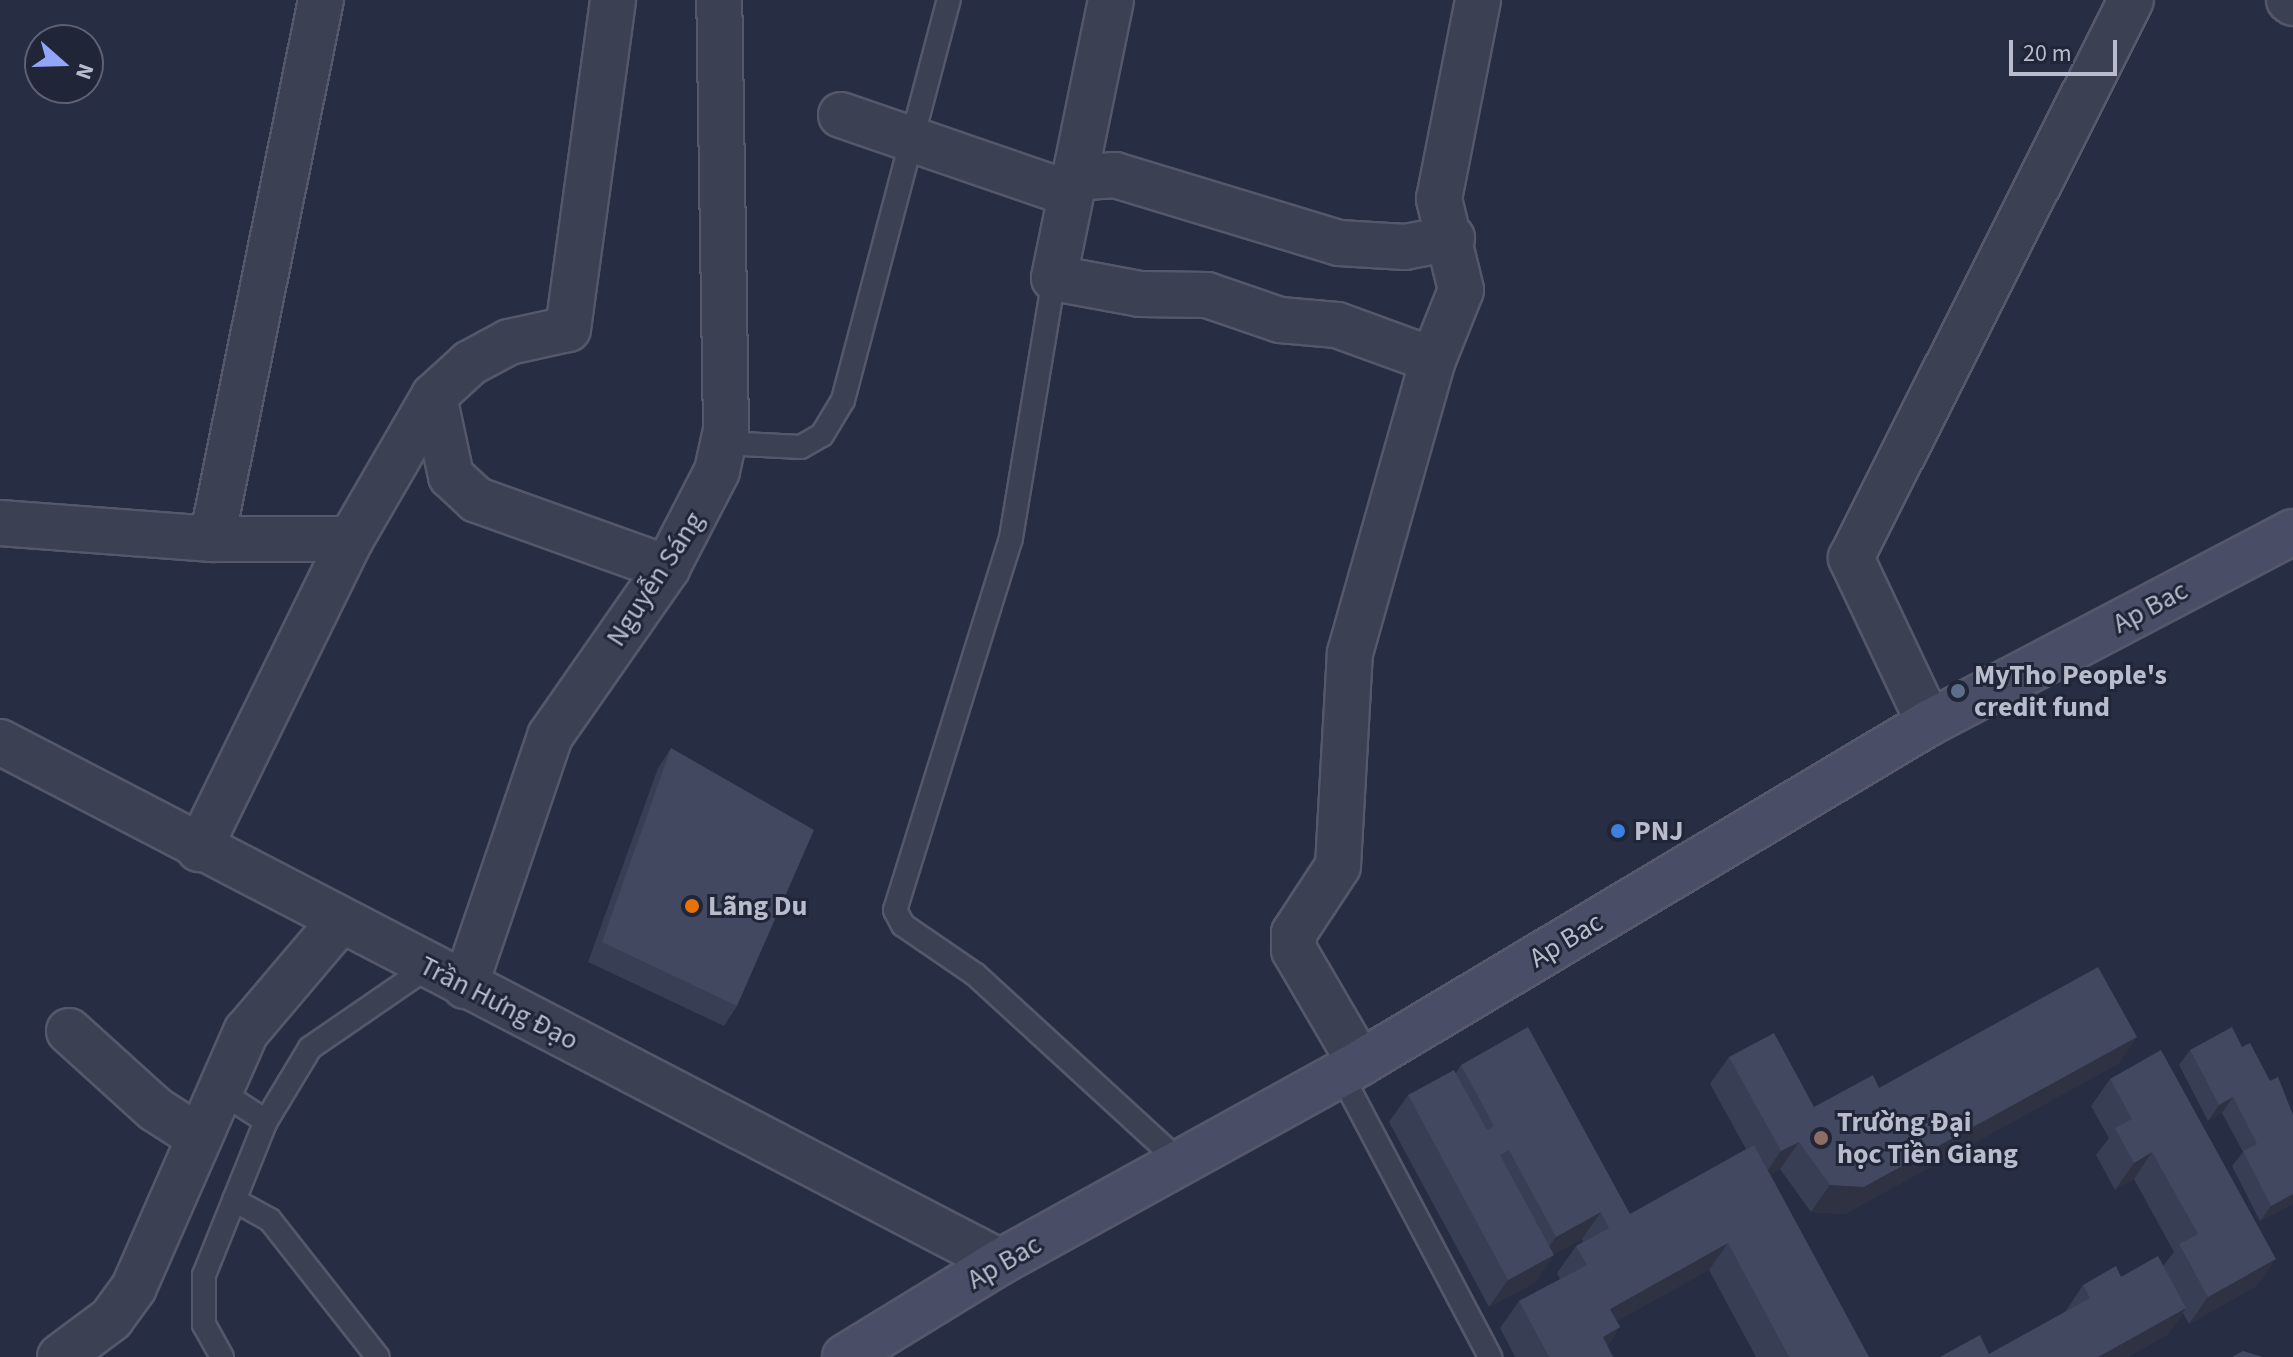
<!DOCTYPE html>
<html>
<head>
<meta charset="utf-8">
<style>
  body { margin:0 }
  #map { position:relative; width:2293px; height:1357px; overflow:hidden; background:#272d43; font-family:"Source Sans 3",sans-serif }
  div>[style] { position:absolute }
  .roads { filter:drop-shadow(2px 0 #54586a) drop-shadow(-2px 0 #54586a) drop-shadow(0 2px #54586a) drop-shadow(0 -2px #54586a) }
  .service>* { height:22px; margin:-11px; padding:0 11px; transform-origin:11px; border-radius:11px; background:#3b4053 }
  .minor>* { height:44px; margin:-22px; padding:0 22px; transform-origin:22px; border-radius:22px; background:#3b4053 }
  .tertiary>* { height:44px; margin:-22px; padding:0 22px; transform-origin:22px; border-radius:22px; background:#3b4053 }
  .secondary>* { height:44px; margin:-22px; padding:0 22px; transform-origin:22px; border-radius:22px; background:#494e66 }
  .wall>* { inset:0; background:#383e53 }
  .shaded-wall>* { inset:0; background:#2e3243 }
  .building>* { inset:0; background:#414860 }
  .dots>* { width:22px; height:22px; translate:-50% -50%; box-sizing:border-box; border:4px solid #202538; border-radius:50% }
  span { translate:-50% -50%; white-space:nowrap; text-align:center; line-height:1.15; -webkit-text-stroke:6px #202538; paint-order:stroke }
  .street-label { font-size:28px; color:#b9bccc }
  .poi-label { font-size:28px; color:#b9bccc; font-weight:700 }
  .left { translate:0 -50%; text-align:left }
  .north { position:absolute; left:24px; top:24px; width:80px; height:80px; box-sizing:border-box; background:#202538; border:2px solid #5d6173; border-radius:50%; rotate:110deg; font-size:22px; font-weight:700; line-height:32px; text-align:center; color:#b9bccc }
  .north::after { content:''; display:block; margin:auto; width:28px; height:36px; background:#91a5f9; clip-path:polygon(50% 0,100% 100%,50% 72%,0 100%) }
  .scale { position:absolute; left:2009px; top:40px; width:108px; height:36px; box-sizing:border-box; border:4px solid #b9bccc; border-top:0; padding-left:10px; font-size:24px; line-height:28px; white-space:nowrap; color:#b9bccc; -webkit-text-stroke:6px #202538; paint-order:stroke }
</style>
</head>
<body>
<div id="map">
  <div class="roads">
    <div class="service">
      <i style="left:1054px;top:278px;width:264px;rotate:99.4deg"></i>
      <i style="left:1011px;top:538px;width:390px;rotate:107.3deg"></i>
      <i style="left:895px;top:910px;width:17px;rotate:62deg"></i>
      <i style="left:903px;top:925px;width:88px;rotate:34.4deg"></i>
      <i style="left:976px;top:975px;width:281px;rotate:42.5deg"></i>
      <i style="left:723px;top:443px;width:78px;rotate:2.9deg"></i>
      <i style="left:801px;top:447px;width:24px;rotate:-30deg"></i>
      <i style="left:822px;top:435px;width:41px;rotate:-59deg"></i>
      <i style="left:843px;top:400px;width:414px;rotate:-75.2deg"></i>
      <i style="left:1340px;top:1072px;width:322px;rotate:62.2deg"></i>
      <i style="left:218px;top:1090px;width:57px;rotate:32.9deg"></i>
      <i style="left:234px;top:1200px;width:41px;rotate:29.1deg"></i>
      <i style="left:270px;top:1220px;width:174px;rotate:51.8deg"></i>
      <i style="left:222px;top:1357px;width:37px;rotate:-119deg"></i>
      <i style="left:204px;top:1325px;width:50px;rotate:-90deg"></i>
      <i style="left:204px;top:1275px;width:166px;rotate:-68.1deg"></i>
      <i style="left:266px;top:1121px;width:85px;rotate:-58.9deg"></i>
      <i style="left:310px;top:1048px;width:143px;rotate:-34.5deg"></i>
    </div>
    <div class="minor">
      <i style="left:1111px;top:0;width:284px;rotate:101.6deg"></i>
      <i style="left:1054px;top:278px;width:87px;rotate:10.5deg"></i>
      <i style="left:1140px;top:294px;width:67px;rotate:0.9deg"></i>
      <i style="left:1207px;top:295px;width:77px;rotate:18.9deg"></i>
      <i style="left:1280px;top:320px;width:57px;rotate:5deg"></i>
      <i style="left:1337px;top:325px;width:102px;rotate:20deg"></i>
      <i style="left:2289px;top:0;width:5px;rotate:37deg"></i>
      <i style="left:841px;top:115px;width:242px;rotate:19deg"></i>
      <i style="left:1073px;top:178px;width:42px;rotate:-4.1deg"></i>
      <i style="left:1115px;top:175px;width:234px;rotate:16.9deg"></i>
      <i style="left:1339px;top:243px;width:66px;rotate:3.5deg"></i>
      <i style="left:1405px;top:247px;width:48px;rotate:-10.8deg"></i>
      <i style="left:434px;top:396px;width:82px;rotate:78deg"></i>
      <i style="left:451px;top:476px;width:35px;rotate:43deg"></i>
      <i style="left:477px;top:500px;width:202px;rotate:19.7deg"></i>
      <i style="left:0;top:523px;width:213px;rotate:4.3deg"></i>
      <i style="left:212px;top:539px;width:139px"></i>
      <i style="left:212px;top:539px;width:550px;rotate:-78.57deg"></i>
      <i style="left:1929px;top:723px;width:183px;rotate:-115.3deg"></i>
      <i style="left:1851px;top:558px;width:624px;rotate:-63.35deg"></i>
      <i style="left:199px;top:849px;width:345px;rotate:-63.9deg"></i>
      <i style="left:351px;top:539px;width:165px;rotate:-59.9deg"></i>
      <i style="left:434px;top:396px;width:49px;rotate:-42.5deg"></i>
      <i style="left:470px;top:363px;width:44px;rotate:-28.3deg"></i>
      <i style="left:509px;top:342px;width:60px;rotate:-12.4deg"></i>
      <i style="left:568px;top:329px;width:332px;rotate:-82.2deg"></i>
      <i style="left:465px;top:986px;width:264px;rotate:-71.2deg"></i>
      <i style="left:550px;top:736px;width:205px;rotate:-55.1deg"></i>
      <i style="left:667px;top:568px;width:109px;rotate:-62.7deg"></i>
      <i style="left:717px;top:471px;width:42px;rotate:-77.6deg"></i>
      <i style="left:726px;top:430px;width:430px;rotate:-90.9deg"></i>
      <i style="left:69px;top:1031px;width:116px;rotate:42.2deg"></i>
      <i style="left:155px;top:1109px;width:50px;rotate:32.7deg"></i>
      <i style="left:1360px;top:1063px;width:131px;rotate:-120.3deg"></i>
      <i style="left:1294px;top:950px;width:17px;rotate:-90deg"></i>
      <i style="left:1294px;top:933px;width:80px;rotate:-56.7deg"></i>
      <i style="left:1338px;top:866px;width:213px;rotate:-86.8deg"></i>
      <i style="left:1350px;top:653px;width:305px;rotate:-74.2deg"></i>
      <i style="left:1433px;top:360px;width:75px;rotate:-68.2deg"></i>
      <i style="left:1461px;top:290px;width:94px;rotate:-103.6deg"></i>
      <i style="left:1439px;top:199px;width:203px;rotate:-78.9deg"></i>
      <i style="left:60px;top:1357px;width:64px;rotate:-36.7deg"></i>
      <i style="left:111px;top:1319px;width:39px;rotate:-54deg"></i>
      <i style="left:134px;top:1287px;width:279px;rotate:-66.3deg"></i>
      <i style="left:246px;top:1032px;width:145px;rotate:-49.7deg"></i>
    </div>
    <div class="tertiary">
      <i style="left:0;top:742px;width:1127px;rotate:27.47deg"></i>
    </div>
    <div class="secondary">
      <i style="left:845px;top:1357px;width:182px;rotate:-31.5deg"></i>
      <i style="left:1000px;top:1262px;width:411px;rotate:-28.9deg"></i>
      <i style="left:1360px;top:1063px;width:663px;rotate:-30.86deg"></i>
      <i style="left:1929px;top:723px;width:411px;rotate:-27.7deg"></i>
    </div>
  </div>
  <div class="wall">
    <i style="clip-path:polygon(671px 748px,737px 1006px,724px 1026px,588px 962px,658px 768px)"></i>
    <i style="clip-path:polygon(2137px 1037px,2118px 1064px,1845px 1214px,1811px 1212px,1780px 1169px,1770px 1174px,1869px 1357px,1756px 1357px,1709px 1270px,1617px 1321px,1620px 1327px,1607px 1346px,1613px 1357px,1515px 1357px,1500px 1328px,1519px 1301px,1560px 1279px,1557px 1273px,1576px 1246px,1583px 1242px,1582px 1239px,1554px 1254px,1536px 1282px,1489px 1307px,1389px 1122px,1408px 1095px,1456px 1073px,1461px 1065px,1630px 1214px,1746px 1149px,1710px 1084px,1729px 1057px,1814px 1107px,1879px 1088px)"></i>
    <i style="clip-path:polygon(2242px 1047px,2270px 1081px,2293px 1115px,2293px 1204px,2260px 1221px,2232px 1166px,2243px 1152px,2222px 1113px,2208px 1121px,2179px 1065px,2190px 1050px)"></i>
    <i style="clip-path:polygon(2110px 1079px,2257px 1286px,2189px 1324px,2183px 1313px,2167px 1335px,2128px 1357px,1940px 1357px,1989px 1354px,2065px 1312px,2083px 1285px,2163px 1266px,2174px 1252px,2134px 1179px,2115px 1190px,2096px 1155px,2109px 1138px,2091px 1106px)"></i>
  </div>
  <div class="shaded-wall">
    <i style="clip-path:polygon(2137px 1037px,2118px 1064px,1845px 1214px,1811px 1212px,1830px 1185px)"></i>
    <i style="clip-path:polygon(2233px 1097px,2222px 1113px,2208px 1121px,2219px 1105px)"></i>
    <i style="clip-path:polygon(1799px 1142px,1780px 1169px,1762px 1178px,1781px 1151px)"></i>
    <i style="clip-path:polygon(2152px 1152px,2134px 1179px,2115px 1190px,2134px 1163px)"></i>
    <i style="clip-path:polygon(2293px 1194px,2293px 1204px,2260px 1221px,2271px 1206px)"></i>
    <i style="clip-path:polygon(1601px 1212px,1582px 1239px,1537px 1264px,1556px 1237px)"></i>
    <i style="clip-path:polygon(1728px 1243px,1709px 1270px,1591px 1336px,1610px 1309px)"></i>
    <i style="clip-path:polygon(1554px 1255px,1536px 1282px,1489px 1307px,1508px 1280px)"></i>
    <i style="clip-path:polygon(2276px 1259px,2257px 1286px,2189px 1324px,2208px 1297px)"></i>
    <i style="clip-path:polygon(2186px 1308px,2167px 1335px,2128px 1357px,2098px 1357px)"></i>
    <i style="clip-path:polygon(1620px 1327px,1601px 1354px,1603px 1337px)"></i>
  </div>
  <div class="building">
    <i style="clip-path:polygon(671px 748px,814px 830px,737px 1006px,602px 942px)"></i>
    <i style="clip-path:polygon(2098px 967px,2137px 1037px,1864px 1187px,1830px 1185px,1799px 1142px,1781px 1151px,1729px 1057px,1774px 1033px,1814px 1107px,1873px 1075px,1879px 1088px)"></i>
    <i style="clip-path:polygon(1528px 1027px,1630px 1214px,1754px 1145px,1869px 1357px,1789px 1357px,1728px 1243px,1610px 1309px,1620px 1327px,1603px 1337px,1613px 1357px,1549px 1357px,1519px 1301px,1587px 1265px,1576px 1246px,1609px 1228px,1601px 1212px,1556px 1237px,1509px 1150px,1500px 1155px,1554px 1255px,1508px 1280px,1408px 1095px,1454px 1070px,1487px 1130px,1494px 1126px,1461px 1065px)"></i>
    <i style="clip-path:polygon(2232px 1027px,2242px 1047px,2250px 1043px,2270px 1081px,2278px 1077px,2293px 1115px,2293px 1194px,2271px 1206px,2243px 1151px,2257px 1144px,2233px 1097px,2219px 1105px,2190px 1050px)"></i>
    <i style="clip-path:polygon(2161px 1050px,2276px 1259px,2208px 1297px,2179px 1244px,2198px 1234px,2152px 1152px,2134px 1163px,2115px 1128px,2132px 1119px,2110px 1079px)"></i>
    <i style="clip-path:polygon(2158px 1256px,2186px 1308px,2098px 1357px,1940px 1357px,1980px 1335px,1989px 1354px,2090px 1298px,2083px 1285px,2116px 1266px,2121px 1277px)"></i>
    <i style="clip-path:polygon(2243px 1351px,2263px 1357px,2232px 1357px)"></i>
  </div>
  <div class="dots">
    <i style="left:1958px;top:691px;background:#5c6f8a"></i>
    <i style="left:1618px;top:831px;background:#3f7fe0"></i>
    <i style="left:692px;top:906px;background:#e8710a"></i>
    <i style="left:1821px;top:1138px;background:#8d6e63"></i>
  </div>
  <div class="street-label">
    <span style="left:655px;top:579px;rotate:-57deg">Nguyễn Sáng</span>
    <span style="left:2150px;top:607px;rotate:-28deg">Ap Bac</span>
    <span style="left:1566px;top:940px;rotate:-31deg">Ap Bac</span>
    <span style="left:499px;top:1003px;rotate:27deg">Trần Hưng Đạo</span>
    <span style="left:1004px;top:1262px;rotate:-30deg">Ap Bac</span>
  </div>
  <div class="poi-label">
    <span class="left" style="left:1974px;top:691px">MyTho People's<br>credit fund</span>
    <span class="left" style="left:1634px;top:831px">PNJ</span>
    <span class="left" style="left:708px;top:906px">Lãng Du</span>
    <span class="left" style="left:1837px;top:1138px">Trường Đại<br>học Tiền Giang</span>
  </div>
  <div class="north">N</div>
  <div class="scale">20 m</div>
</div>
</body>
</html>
